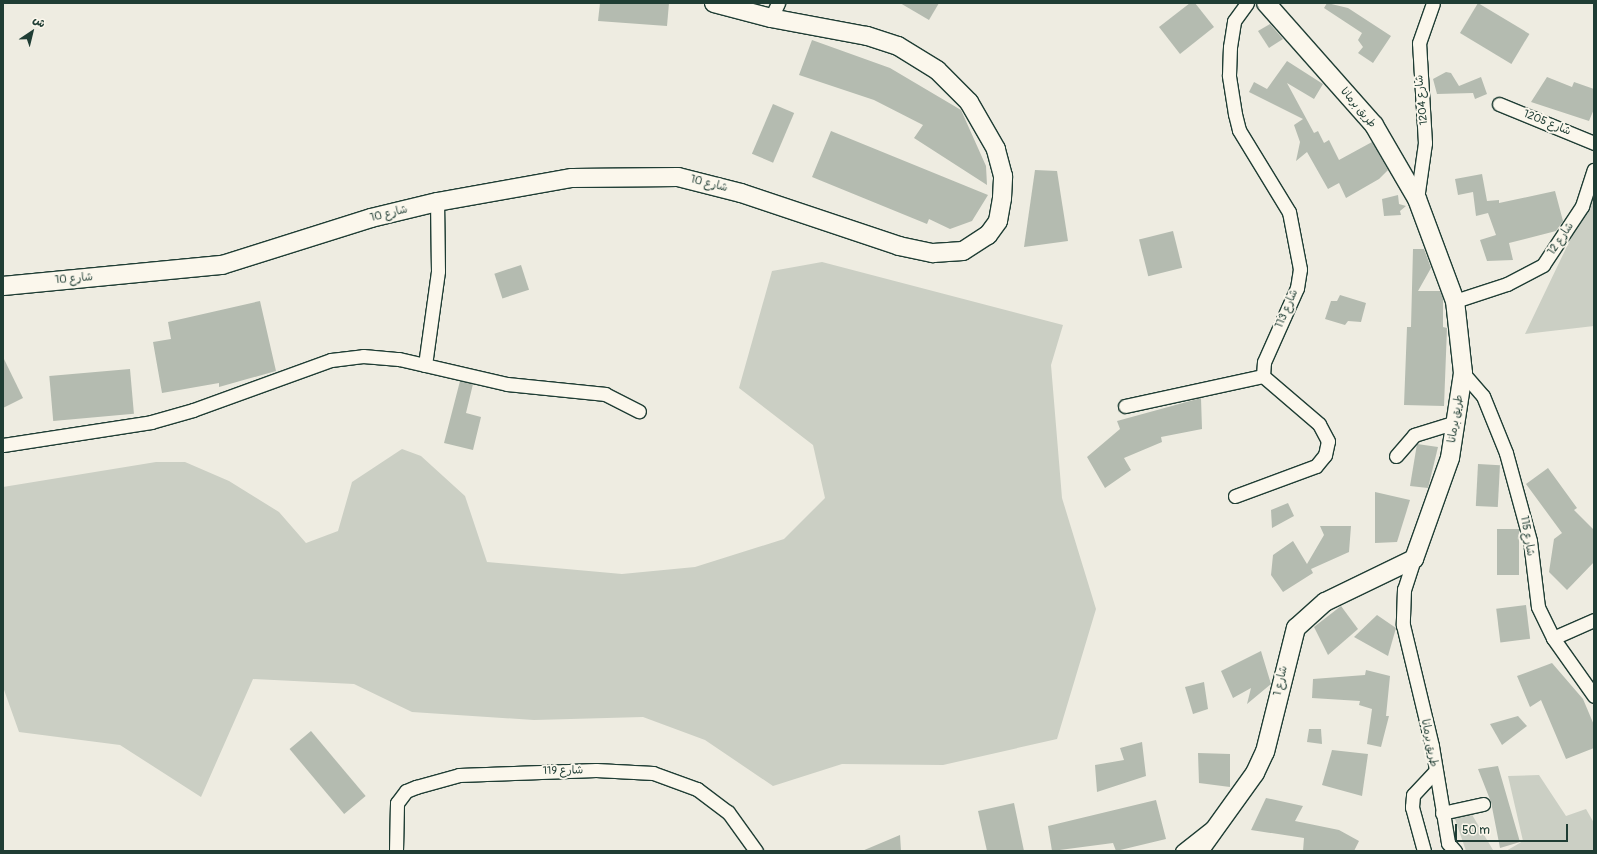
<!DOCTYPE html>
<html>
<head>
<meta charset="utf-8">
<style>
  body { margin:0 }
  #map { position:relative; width:1597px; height:854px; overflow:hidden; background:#eeece1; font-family:Pangolin,"Playpen Sans Arabic",sans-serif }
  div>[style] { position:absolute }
  .green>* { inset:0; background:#cbcfc4 }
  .building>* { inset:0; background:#b4bbb0; transform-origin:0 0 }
  .roads { filter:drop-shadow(1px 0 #1f3d34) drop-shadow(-1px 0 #1f3d34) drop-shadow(0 1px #1f3d34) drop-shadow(0 -1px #1f3d34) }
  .street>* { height:13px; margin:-6.5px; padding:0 6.5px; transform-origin:6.5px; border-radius:6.5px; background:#fbf7ec }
  .secondary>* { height:18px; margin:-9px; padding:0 9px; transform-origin:9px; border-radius:9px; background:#fbf7ec }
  span { translate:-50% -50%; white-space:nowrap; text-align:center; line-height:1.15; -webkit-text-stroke:4px #fbf7ec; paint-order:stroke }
  .street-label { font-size:11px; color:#1f3d34 }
  .frame { position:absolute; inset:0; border:4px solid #1f3d34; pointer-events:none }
  .north { position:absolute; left:12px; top:12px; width:40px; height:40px; -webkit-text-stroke:3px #fbf7ec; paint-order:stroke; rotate:35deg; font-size:11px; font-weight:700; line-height:16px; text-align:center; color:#1f3d34 }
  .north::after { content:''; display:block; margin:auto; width:14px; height:18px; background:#1f3d34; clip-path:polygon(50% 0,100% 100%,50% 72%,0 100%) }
  .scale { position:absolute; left:1455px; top:824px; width:113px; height:18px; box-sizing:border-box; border:2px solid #1f3d34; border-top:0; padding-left:5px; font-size:12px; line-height:14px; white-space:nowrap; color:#1f3d34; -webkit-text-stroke:3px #fbf7ec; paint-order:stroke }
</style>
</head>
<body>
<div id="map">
  <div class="green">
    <i style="clip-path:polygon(1594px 187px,1594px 326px,1525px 334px,1592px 194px)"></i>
    <i style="clip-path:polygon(822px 262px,1063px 325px,1051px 365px,1062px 498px,1096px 609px,1057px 739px,943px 765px,842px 764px,773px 786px,705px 740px,643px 717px,534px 720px,412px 712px,354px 684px,253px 679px,201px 797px,120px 745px,19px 732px,3px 687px,3px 487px,156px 462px,185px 462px,229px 481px,279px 512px,306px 543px,338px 531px,352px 482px,402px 449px,421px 456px,465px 496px,487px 562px,622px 574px,695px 567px,784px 539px,825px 498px,813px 445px,739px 388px,772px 271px)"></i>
    <i style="clip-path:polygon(1539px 775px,1566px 816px,1586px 809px,1594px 823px,1594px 851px,1506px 851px,1523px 841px,1508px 776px)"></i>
    <i style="clip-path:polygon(1471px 813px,1493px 850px,1494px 851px,1466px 851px,1454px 816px)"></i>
  </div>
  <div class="building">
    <i style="clip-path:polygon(600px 3px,669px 3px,667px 26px,598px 21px)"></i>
    <i style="clip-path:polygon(900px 3px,939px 3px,929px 20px)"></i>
    <i style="clip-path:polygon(1190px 3px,1195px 3px,1214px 27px,1180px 54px,1159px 27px)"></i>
    <i style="clip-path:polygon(1327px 3px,1348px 8px,1391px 36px,1373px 63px,1358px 53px,1363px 47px,1358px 40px,1362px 33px,1324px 8px)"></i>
    <i style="left:1478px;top:3px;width:60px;height:35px;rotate:31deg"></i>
    <i style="clip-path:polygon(1270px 24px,1283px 39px,1269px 48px,1258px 31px)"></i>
    <i style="clip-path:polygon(812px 40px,890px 68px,961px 110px,986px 166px,987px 185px,914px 138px,923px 125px,874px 100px,799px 75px)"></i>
    <i style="clip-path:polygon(1287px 61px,1323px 84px,1314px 99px,1287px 83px,1314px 133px,1318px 131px,1324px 143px,1329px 140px,1339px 160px,1372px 142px,1388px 170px,1379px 179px,1346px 198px,1339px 183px,1328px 189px,1307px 152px,1296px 161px,1300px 142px,1294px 125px,1303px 119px,1249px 92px,1254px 82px,1267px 89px)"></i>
    <i style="clip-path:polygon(1446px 72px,1451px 73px,1459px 86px,1481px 77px,1487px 94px,1475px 99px,1473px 93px,1437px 94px,1433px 79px)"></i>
    <i style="clip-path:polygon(1547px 77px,1572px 87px,1574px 82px,1594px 89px,1594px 109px,1589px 121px,1531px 102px)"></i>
    <i style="left:773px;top:104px;width:23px;height:54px;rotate:23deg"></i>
    <i style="clip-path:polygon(831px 131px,988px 195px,972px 221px,950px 229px,929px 219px,927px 224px,812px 177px)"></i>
    <i style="clip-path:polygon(1035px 170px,1057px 171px,1068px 241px,1024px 247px)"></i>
    <i style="clip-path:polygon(1482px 174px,1487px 201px,1499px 200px,1499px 203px,1555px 191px,1563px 221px,1556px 231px,1509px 243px,1513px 260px,1487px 261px,1480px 240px,1496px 235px,1488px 213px,1476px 216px,1473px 192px,1458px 195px,1455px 179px)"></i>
    <i style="clip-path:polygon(1398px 195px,1399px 204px,1406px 206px,1400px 211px,1401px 215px,1384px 216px,1382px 199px)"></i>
    <i style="left:1173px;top:231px;width:38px;height:35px;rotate:76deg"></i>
    <i style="clip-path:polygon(1413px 249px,1424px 249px,1431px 268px,1418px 291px,1440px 291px,1443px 298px,1443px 327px,1447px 328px,1444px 406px,1404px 405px,1407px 327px,1411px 327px)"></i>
    <i style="left:521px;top:265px;width:26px;height:28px;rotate:72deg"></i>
    <i style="clip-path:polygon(1340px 295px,1366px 303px,1361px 322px,1348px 321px,1345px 325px,1325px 319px,1331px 301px,1337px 301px)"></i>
    <i style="clip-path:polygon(260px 301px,276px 371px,219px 387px,219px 383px,162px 393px,153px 342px,171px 339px,168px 322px)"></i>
    <i style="clip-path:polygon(3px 357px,23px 398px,3px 408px)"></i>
    <i style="left:130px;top:369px;width:45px;height:81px;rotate:85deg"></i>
    <i style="clip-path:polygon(460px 381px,473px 384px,466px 413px,481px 417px,473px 450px,444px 443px)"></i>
    <i style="clip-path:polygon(1201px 398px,1202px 429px,1161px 437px,1162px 442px,1124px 458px,1131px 470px,1105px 488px,1087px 457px,1120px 429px,1117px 421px)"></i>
    <i style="clip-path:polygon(1417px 444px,1438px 447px,1428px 488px,1410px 486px)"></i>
    <i style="left:1478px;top:464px;width:22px;height:42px;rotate:3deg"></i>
    <i style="clip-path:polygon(1548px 468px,1577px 508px,1574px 510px,1594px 530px,1594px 562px,1567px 590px,1549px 572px,1554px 539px,1562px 533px,1526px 484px)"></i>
    <i style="clip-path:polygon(1375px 492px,1410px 500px,1397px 542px,1375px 543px)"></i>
    <i style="clip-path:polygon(1288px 503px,1294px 516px,1272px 528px,1271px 510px)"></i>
    <i style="clip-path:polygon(1320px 526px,1351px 526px,1349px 552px,1311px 569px,1313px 573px,1283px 592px,1271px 575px,1273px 555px,1293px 541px,1307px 564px,1324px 535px)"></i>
    <i style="left:1497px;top:529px;width:22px;height:46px"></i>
    <i style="left:1526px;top:605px;width:34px;height:30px;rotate:83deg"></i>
    <i style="clip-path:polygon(1341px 606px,1358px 629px,1328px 655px,1314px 627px)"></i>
    <i style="clip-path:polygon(1377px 615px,1396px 628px,1388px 656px,1354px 637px)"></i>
    <i style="clip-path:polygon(1261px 651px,1271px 684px,1247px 704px,1251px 688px,1233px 698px,1221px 671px)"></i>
    <i style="clip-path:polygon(1552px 663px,1583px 699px,1594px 725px,1594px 748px,1566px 759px,1541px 700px,1530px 707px,1517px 676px)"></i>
    <i style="clip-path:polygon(1366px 670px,1390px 676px,1386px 716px,1389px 716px,1381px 747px,1367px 744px,1372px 709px,1359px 705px,1360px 701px,1312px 698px,1313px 679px,1365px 675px)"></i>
    <i style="clip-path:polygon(1204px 682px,1208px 709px,1193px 714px,1185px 687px)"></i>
    <i style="clip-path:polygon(1518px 716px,1527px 726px,1502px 745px,1490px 724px)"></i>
    <i style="clip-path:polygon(1309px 729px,1321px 729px,1322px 744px,1307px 742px)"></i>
    <i style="left:311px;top:731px;width:85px;height:28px;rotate:50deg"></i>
    <i style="clip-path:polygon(1142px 742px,1146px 776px,1097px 792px,1095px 765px,1124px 760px,1120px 748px)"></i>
    <i style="clip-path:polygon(1332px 750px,1368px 754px,1362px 796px,1322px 785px)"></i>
    <i style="clip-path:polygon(1198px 753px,1230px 754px,1230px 787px,1199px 783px)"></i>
    <i style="clip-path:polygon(1498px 766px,1520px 842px,1500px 848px,1491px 802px,1478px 769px)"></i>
    <i style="clip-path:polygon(1266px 798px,1303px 806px,1295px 821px,1339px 830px,1359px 841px,1354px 851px,1303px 851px,1304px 838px,1251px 830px)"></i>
    <i style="clip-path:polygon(1156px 800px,1166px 839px,1116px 851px,1113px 843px,1052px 851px,1048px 826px)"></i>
    <i style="clip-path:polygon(1014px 803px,1024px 851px,987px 851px,978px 811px)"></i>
    <i style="clip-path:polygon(900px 835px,901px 851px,862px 851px)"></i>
  </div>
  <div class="roads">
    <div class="street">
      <i style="left:771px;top:18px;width:17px;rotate:-65deg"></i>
      <i style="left:1499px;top:104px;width:103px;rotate:22.3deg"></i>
      <i style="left:1417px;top:199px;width:57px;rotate:-81.9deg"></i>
      <i style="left:1425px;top:143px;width:100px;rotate:-93.4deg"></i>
      <i style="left:1419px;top:43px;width:42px;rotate:-70.7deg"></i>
      <i style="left:1455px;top:301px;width:55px;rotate:-18.1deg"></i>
      <i style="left:1507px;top:284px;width:41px;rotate:-27.8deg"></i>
      <i style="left:1543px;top:265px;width:71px;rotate:-56.5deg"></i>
      <i style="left:1582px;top:206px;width:38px;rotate:-72deg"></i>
      <i style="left:425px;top:365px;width:95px;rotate:-82.1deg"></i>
      <i style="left:438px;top:271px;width:69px;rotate:-90.8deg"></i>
      <i style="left:1463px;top:373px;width:30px;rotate:49deg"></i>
      <i style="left:1483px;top:396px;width:61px;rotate:68deg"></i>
      <i style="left:1506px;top:453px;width:91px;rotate:74.7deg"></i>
      <i style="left:1530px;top:541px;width:66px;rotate:83.1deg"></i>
      <i style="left:1538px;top:607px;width:34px;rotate:64deg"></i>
      <i style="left:1553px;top:638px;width:71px;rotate:54.7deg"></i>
      <i style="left:1125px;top:406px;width:141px;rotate:-12.3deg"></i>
      <i style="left:3px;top:445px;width:150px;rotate:-8.8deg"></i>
      <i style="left:151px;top:422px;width:44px;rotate:-15.9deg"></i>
      <i style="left:193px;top:410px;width:147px;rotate:-19.9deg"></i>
      <i style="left:331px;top:360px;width:32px;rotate:-7deg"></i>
      <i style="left:363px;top:356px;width:36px;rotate:5deg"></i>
      <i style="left:399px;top:359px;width:111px;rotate:13deg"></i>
      <i style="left:507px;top:384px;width:99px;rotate:5.8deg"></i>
      <i style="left:605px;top:394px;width:38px;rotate:27deg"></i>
      <i style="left:1396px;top:456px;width:28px;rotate:-49deg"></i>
      <i style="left:1414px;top:435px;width:44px;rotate:-17.2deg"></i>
      <i style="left:1235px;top:496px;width:86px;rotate:-20.3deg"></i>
      <i style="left:1316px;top:466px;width:14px;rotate:-51deg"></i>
      <i style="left:1325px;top:455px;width:14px;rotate:-78deg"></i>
      <i style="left:1328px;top:441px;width:19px;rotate:-118deg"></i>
      <i style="left:1319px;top:424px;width:74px;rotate:-139.4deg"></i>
      <i style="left:1263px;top:376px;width:14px;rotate:-86deg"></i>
      <i style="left:1264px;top:362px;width:81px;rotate:-66deg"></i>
      <i style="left:1297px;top:288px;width:19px;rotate:-81deg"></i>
      <i style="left:1300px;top:269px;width:58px;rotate:-100.9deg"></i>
      <i style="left:1289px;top:212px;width:96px;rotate:-121.4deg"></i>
      <i style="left:1239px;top:130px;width:16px;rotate:-104deg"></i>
      <i style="left:1235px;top:114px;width:39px;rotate:-99deg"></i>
      <i style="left:1229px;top:75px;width:28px;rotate:-88deg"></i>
      <i style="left:1230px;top:47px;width:26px;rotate:-81deg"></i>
      <i style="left:1234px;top:21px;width:22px;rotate:-54deg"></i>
      <i style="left:1414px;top:559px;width:32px;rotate:108deg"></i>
      <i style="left:1404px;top:589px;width:36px;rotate:92deg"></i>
      <i style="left:1403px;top:625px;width:124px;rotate:76.5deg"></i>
      <i style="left:1432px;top:746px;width:98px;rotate:80.6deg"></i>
      <i style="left:1448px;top:843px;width:11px;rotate:49deg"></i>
      <i style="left:1553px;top:638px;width:45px;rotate:-23.7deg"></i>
      <i style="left:1442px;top:813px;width:42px;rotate:-12.4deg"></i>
      <i style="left:396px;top:851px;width:48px;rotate:-88.8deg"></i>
      <i style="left:397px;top:803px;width:15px;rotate:-53deg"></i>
      <i style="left:406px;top:791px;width:11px;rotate:-22deg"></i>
      <i style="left:416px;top:787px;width:45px;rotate:-15.6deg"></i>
      <i style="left:459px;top:775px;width:137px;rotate:-2.1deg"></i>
      <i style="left:596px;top:770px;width:57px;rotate:3deg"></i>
      <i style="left:653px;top:773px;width:47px;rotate:20deg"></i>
      <i style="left:697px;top:789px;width:39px;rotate:37deg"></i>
      <i style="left:728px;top:812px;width:48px;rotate:54.3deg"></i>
      <i style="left:1182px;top:851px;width:37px;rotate:-38deg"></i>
      <i style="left:1424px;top:851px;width:46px;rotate:-105.3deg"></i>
      <i style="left:1412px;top:807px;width:12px;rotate:-85deg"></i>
      <i style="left:1413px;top:795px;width:33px;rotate:-47deg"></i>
    </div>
    <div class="secondary">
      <i style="left:3px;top:286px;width:220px;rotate:-5.5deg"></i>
      <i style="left:222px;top:265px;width:156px;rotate:-17.5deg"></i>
      <i style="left:371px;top:218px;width:68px;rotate:-13.6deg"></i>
      <i style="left:437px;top:202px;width:137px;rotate:-10.1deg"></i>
      <i style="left:572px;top:178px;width:106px;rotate:-0.5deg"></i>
      <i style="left:678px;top:177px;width:65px;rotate:14.3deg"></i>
      <i style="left:741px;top:193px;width:167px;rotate:18.5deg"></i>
      <i style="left:899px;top:246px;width:35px;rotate:12deg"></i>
      <i style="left:933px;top:253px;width:30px;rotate:-4deg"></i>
      <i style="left:963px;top:251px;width:30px;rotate:-33deg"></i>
      <i style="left:988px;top:235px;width:17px;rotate:-54deg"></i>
      <i style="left:998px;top:221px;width:23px;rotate:-80deg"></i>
      <i style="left:1002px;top:198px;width:22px;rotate:-87deg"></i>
      <i style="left:1003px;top:176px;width:28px;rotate:-105deg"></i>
      <i style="left:996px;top:149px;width:54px;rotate:-119.9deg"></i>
      <i style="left:969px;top:102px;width:45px;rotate:-135deg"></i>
      <i style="left:937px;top:70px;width:46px;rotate:-148.4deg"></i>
      <i style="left:898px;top:46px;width:33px;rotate:-162deg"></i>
      <i style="left:867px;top:36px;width:98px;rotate:-169.4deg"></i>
      <i style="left:771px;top:18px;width:59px;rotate:-165.3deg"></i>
      <i style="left:1199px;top:851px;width:96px;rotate:-54.3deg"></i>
      <i style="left:1255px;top:773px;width:23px;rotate:-65deg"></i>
      <i style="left:1265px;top:752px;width:128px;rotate:-76deg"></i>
      <i style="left:1296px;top:628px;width:39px;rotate:-42deg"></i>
      <i style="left:1325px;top:602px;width:99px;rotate:-25.8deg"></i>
      <i style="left:1414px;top:559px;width:107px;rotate:-70.4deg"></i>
      <i style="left:1450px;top:458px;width:86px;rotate:-81.3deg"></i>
      <i style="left:1463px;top:373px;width:72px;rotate:-96.3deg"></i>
      <i style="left:1455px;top:301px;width:109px;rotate:-110.4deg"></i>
      <i style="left:1417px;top:199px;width:86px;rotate:-120.2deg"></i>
      <i style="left:1374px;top:125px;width:163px;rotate:-131.5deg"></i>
    </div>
  </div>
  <div class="street-label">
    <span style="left:1422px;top:100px;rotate:-96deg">شارع 1204</span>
    <span style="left:1358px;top:108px;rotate:50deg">طريق برمانا</span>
    <span style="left:1547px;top:123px;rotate:22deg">شارع 1205</span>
    <span style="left:709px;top:184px;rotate:14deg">شارع 10</span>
    <span style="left:389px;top:214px;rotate:-14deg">شارع 10</span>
    <span style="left:1561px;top:239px;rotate:-56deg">شارع 12</span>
    <span style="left:74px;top:279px;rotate:-5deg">شارع 10</span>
    <span style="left:1287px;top:309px;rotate:-67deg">شارع 113</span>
    <span style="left:1456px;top:419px;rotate:-81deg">طريق برمانا</span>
    <span style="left:1527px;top:536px;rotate:80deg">شارع 115</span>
    <span style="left:1281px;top:681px;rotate:-78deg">شارع 1</span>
    <span style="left:1429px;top:743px;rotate:79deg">طريق برمانا</span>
    <span style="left:563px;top:771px;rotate:-1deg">شارع 119</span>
  </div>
  <div class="frame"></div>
  <div class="north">ش</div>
  <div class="scale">50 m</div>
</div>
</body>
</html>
